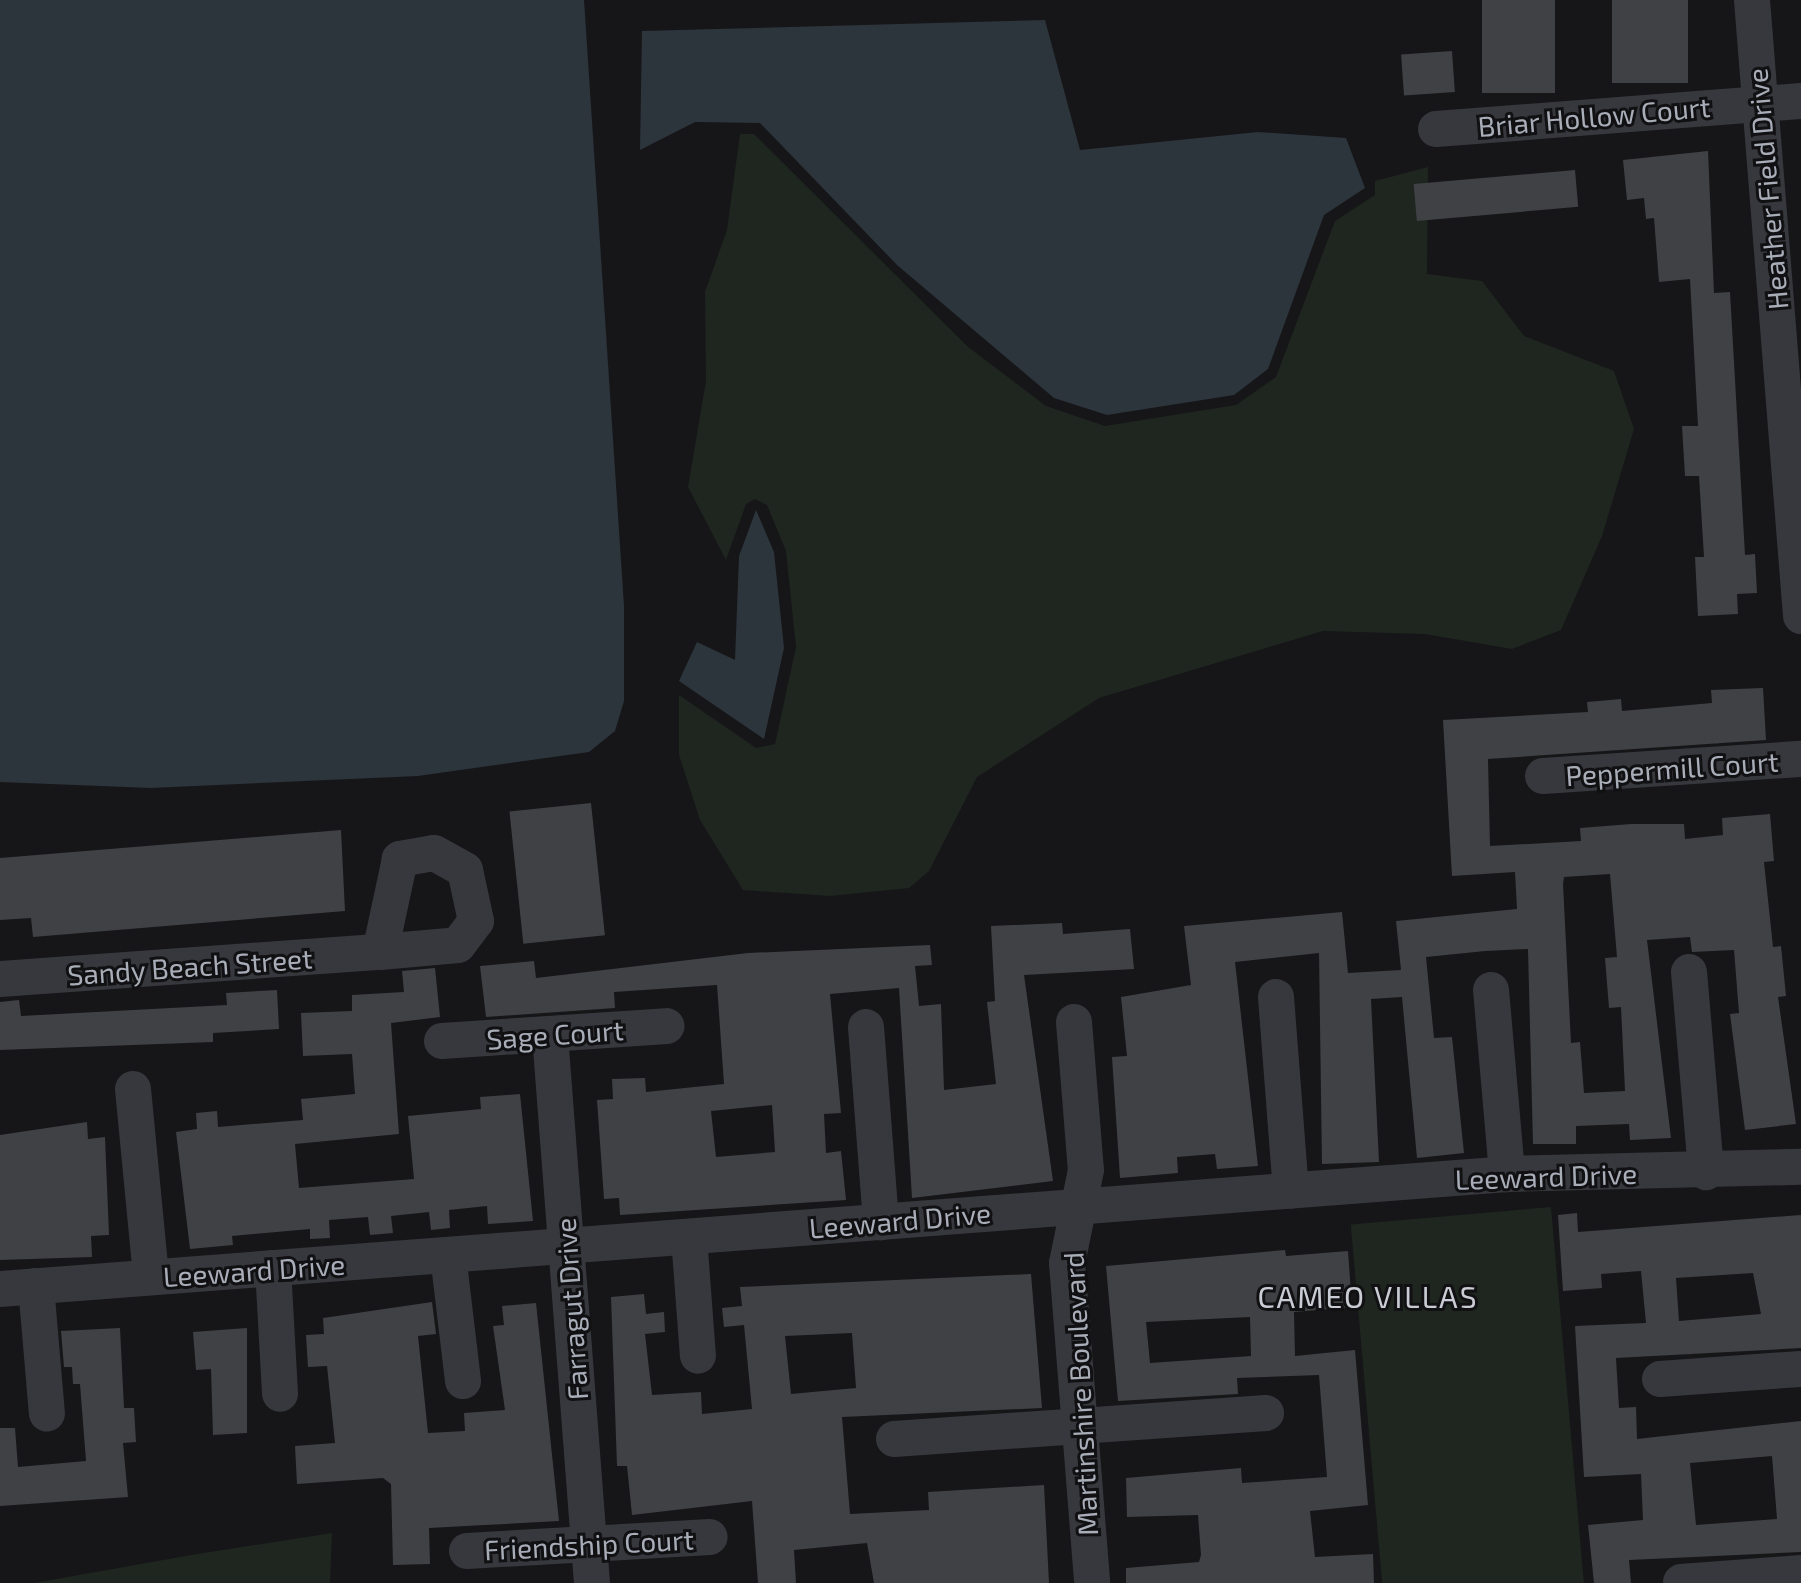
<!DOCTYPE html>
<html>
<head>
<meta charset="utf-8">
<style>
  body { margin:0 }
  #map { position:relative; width:1801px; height:1583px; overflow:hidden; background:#161618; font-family:"Exo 2",sans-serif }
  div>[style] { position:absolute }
  .green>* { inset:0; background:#1e261f; transform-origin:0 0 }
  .water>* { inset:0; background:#2c353c }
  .building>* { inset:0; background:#404145; transform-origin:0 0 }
  .minor>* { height:36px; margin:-18px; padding:0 18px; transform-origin:18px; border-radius:18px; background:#37383d }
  span { translate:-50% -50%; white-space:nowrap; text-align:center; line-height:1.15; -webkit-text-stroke:6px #111113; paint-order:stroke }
  .street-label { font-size:28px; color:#a8adb8 }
  .neighbourhood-label { font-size:30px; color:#c9ccd4; letter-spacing:2px }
</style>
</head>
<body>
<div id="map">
  <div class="green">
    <i style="clip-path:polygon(740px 134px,754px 134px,968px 347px,1046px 406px,1105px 426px,1236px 405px,1276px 377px,1335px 221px,1375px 195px,1375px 181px,1428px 167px,1427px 274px,1482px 281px,1524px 336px,1614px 371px,1634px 429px,1602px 536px,1561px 630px,1512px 649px,1425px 634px,1323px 631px,1099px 698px,977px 777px,929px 871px,909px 888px,830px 896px,743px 890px,700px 820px,679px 755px,679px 695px,756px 748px,775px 744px,796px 647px,786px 551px,767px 505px,755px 499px,746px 504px,726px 560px,688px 487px,706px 381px,705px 292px,727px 230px)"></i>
    <i style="left:1551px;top:1207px;width:377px;height:201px;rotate:85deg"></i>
    <i style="clip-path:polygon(332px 1533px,330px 1583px,34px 1583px,197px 1554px)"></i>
  </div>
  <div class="water">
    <i style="clip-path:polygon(0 0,584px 0,624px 606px,624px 701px,615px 731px,589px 752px,418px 776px,151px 788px,0 782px)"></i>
    <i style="clip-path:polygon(1045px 20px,1080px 150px,1258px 132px,1346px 138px,1365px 188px,1324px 215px,1268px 369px,1234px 395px,1107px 415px,1054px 398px,897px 265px,760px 123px,695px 122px,640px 150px,642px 31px)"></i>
    <i style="clip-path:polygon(756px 510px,774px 552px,784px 648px,764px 739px,679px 681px,697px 642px,735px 660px,739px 556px)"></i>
  </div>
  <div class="building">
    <i style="left:1482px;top:0;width:73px;height:93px"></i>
    <i style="left:1612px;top:0;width:76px;height:83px"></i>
    <i style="left:1452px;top:51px;width:41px;height:51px;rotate:86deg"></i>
    <i style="clip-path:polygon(1708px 151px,1714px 293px,1730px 292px,1745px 555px,1755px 554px,1757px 593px,1737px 594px,1738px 614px,1698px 616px,1695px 557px,1704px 557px,1699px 476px,1685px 476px,1682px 426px,1698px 426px,1690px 279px,1659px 282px,1654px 218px,1646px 219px,1644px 198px,1627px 200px,1623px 160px)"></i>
    <i style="left:1575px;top:170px;width:37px;height:162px;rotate:85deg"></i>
    <i style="clip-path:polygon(evenodd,1763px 688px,1766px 740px,1488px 759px,1490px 846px,1581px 841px,1580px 828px,1631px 824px,1684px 824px,1685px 839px,1723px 835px,1722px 818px,1770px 814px,1774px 861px,1764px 862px,1773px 947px,1781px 946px,1786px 996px,1778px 997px,1796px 1124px,1745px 1130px,1730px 1014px,1739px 1013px,1734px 950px,1692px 952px,1690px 937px,1647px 940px,1671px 1138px,1630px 1140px,1629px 1124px,1576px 1126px,1576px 1144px,1533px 1144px,1528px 949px,1485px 951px,1426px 957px,1434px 1038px,1452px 1037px,1464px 1153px,1417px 1158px,1402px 997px,1371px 999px,1379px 1162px,1322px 1164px,1319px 953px,1235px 962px,1258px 1166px,1217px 1169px,1215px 1154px,1177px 1157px,1178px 1173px,1120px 1178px,1112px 1057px,1127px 1056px,1121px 997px,1191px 985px,1184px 926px,1342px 912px,1348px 973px,1401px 970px,1396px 921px,1517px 909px,1515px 872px,1452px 876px,1443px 720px,1588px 712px,1587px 702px,1621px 699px,1622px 711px,1712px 703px,1711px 690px,1763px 688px,1610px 874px,1617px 957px,1605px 958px,1609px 1008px,1621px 1007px,1625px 1091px,1584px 1093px,1580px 1042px,1571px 1043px,1563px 884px,1564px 877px,1610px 874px)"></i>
    <i style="left:591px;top:803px;width:133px;height:82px;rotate:84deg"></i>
    <i style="clip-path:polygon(341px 830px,345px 911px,33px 937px,31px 918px,0 920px,0 858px)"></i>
    <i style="clip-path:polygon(evenodd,1062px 923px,1063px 934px,1130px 929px,1134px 969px,1024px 975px,1053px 1181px,912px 1198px,899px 988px,830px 994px,841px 1113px,824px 1114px,826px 1153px,841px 1151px,846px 1200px,620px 1215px,619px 1198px,604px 1199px,597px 1100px,613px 1099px,612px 1079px,645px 1078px,646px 1092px,724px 1084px,717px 985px,614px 992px,615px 1008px,486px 1017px,480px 966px,534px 961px,536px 978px,748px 953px,930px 945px,932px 965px,915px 966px,919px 1006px,941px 1004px,944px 1090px,996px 1084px,987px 1002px,995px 1001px,991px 926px,1062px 923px,772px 1105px,775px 1152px,716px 1157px,711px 1111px,772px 1105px)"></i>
    <i style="clip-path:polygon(435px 968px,440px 1017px,391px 1023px,399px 1134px,295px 1144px,299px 1188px,414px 1179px,408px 1116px,481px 1109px,480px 1097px,520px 1094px,533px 1221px,488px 1224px,487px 1206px,449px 1210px,450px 1228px,431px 1230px,429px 1212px,391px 1216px,393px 1233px,370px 1235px,368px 1217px,329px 1220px,330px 1238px,310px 1239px,310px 1229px,232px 1236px,233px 1245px,190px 1249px,176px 1132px,197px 1129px,196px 1113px,217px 1111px,218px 1127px,303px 1120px,301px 1099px,355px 1094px,352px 1054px,303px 1056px,301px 1013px,352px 1011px,352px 995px,404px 992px,402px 971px)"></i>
    <i style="clip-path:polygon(277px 990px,279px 1029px,213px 1033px,213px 1042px,0 1050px,0 1002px,19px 1000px,21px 1016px,227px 1005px,226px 993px)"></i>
    <i style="clip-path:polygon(87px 1122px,88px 1139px,105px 1137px,109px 1235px,91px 1236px,92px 1257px,0 1260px,0 1135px)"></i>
    <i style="clip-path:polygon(evenodd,1577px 1213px,1578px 1232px,1801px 1215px,1801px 1348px,1616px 1358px,1619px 1408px,1636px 1407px,1637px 1439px,1801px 1421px,1801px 1552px,1629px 1560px,1631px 1583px,1594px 1583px,1588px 1525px,1643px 1520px,1641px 1474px,1584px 1477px,1575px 1326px,1646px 1323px,1641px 1271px,1601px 1274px,1602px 1288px,1563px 1291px,1558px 1215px,1577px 1213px,1753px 1273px,1761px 1314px,1679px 1321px,1676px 1278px,1753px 1273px,1577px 1213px,1772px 1456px,1777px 1519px,1696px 1525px,1690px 1463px,1772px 1456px)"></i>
    <i style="clip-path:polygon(evenodd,1285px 1250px,1286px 1256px,1348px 1251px,1352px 1307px,1294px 1312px,1295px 1356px,1355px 1350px,1368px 1505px,1310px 1511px,1315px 1557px,1373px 1554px,1374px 1583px,1126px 1583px,1126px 1568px,1199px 1562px,1201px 1555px,1198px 1515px,1127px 1517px,1126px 1478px,1241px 1468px,1242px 1483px,1327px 1477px,1319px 1375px,1237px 1378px,1238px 1394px,1118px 1401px,1106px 1266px,1285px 1250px,1250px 1317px,1251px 1356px,1150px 1363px,1146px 1322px,1250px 1317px)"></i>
    <i style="clip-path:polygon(evenodd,1031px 1274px,1042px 1408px,842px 1417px,850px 1514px,929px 1510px,928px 1492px,1044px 1485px,1049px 1583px,874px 1583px,867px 1543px,794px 1550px,796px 1583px,758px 1583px,752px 1501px,632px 1515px,627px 1466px,617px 1466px,611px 1297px,644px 1294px,646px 1314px,664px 1312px,665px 1332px,645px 1334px,652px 1395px,701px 1392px,702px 1414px,752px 1409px,744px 1325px,724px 1327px,722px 1308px,742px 1306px,740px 1287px,1031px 1274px,852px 1333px,856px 1388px,791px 1394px,785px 1336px,852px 1333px)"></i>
    <i style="clip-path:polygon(432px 1302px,436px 1334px,418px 1336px,428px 1433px,465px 1431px,464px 1413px,505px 1410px,493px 1326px,504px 1325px,502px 1306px,536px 1303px,559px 1521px,429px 1528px,430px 1564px,393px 1565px,391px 1484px,383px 1478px,297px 1484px,295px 1446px,335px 1443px,327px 1366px,308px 1367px,306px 1335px,324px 1334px,323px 1318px)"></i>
    <i style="clip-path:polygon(120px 1328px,124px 1408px,134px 1408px,136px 1442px,123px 1443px,128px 1497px,0 1506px,0 1428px,15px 1428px,18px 1467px,86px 1461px,80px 1384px,73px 1384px,72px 1367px,64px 1367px,61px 1331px)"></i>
    <i style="clip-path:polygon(247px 1328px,247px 1433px,213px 1435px,211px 1369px,196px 1370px,193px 1332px)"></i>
  </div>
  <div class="minor">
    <i style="left:1752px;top:0;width:618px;rotate:85.45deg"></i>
    <i style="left:1436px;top:129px;width:366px;rotate:-4.4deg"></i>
    <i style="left:1543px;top:776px;width:259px;rotate:-3.8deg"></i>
    <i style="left:1689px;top:972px;width:201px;rotate:85.1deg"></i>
    <i style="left:0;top:979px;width:381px;rotate:-4.1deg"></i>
    <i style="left:380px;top:952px;width:78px;rotate:-5.1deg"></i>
    <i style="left:458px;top:945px;width:30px;rotate:-53deg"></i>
    <i style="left:476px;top:921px;width:52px;rotate:-102.2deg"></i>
    <i style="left:465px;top:870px;width:35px;rotate:-151deg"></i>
    <i style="left:434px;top:853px;width:35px;rotate:170deg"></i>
    <i style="left:400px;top:859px;width:95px;rotate:102.1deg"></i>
    <i style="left:1491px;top:990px;width:185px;rotate:85deg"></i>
    <i style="left:1276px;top:997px;width:194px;rotate:85.6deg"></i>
    <i style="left:1074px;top:1022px;width:148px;rotate:85.4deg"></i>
    <i style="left:1086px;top:1170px;width:95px;rotate:101.5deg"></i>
    <i style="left:1067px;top:1263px;width:321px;rotate:85.5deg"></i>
    <i style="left:866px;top:1027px;width:196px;rotate:85.6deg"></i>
    <i style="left:550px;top:1035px;width:550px;rotate:85.62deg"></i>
    <i style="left:442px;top:1041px;width:225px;rotate:-3.8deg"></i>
    <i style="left:133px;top:1089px;width:189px;rotate:84.5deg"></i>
    <i style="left:689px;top:1237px;width:119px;rotate:85.7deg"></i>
    <i style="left:448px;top:1255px;width:127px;rotate:83.2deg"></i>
    <i style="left:273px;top:1268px;width:126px;rotate:86.8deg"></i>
    <i style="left:36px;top:1286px;width:128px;rotate:85.1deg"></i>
    <i style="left:0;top:1289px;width:1511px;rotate:-4.36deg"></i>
    <i style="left:1507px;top:1174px;width:294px;rotate:-1.4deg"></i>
    <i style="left:1660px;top:1379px;width:141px;rotate:-4.1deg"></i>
    <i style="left:894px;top:1439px;width:373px;rotate:-4deg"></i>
    <i style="left:467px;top:1551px;width:243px;rotate:-3.3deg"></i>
    <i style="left:1681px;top:1582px;width:120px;rotate:-4.3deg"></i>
  </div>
  <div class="street-label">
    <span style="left:1594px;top:116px;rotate:-5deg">Briar Hollow Court</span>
    <span style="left:1767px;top:189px;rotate:-95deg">Heather Field Drive</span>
    <span style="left:1672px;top:768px;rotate:-4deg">Peppermill Court</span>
    <span style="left:190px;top:966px;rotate:-4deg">Sandy Beach Street</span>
    <span style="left:555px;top:1034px;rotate:-4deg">Sage Court</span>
    <span style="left:1546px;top:1176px;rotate:-2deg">Leeward Drive</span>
    <span style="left:900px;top:1220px;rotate:-5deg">Leeward Drive</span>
    <span style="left:254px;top:1270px;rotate:-4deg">Leeward Drive</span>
    <span style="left:571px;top:1309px;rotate:-94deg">Farragut Drive</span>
    <span style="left:1080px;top:1394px;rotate:-93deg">Martinshire Boulevard</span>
    <span style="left:589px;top:1544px;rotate:-3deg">Friendship Court</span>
  </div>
  <div class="neighbourhood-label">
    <span style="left:1368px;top:1296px">CAMEO VILLAS</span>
  </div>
</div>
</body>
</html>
